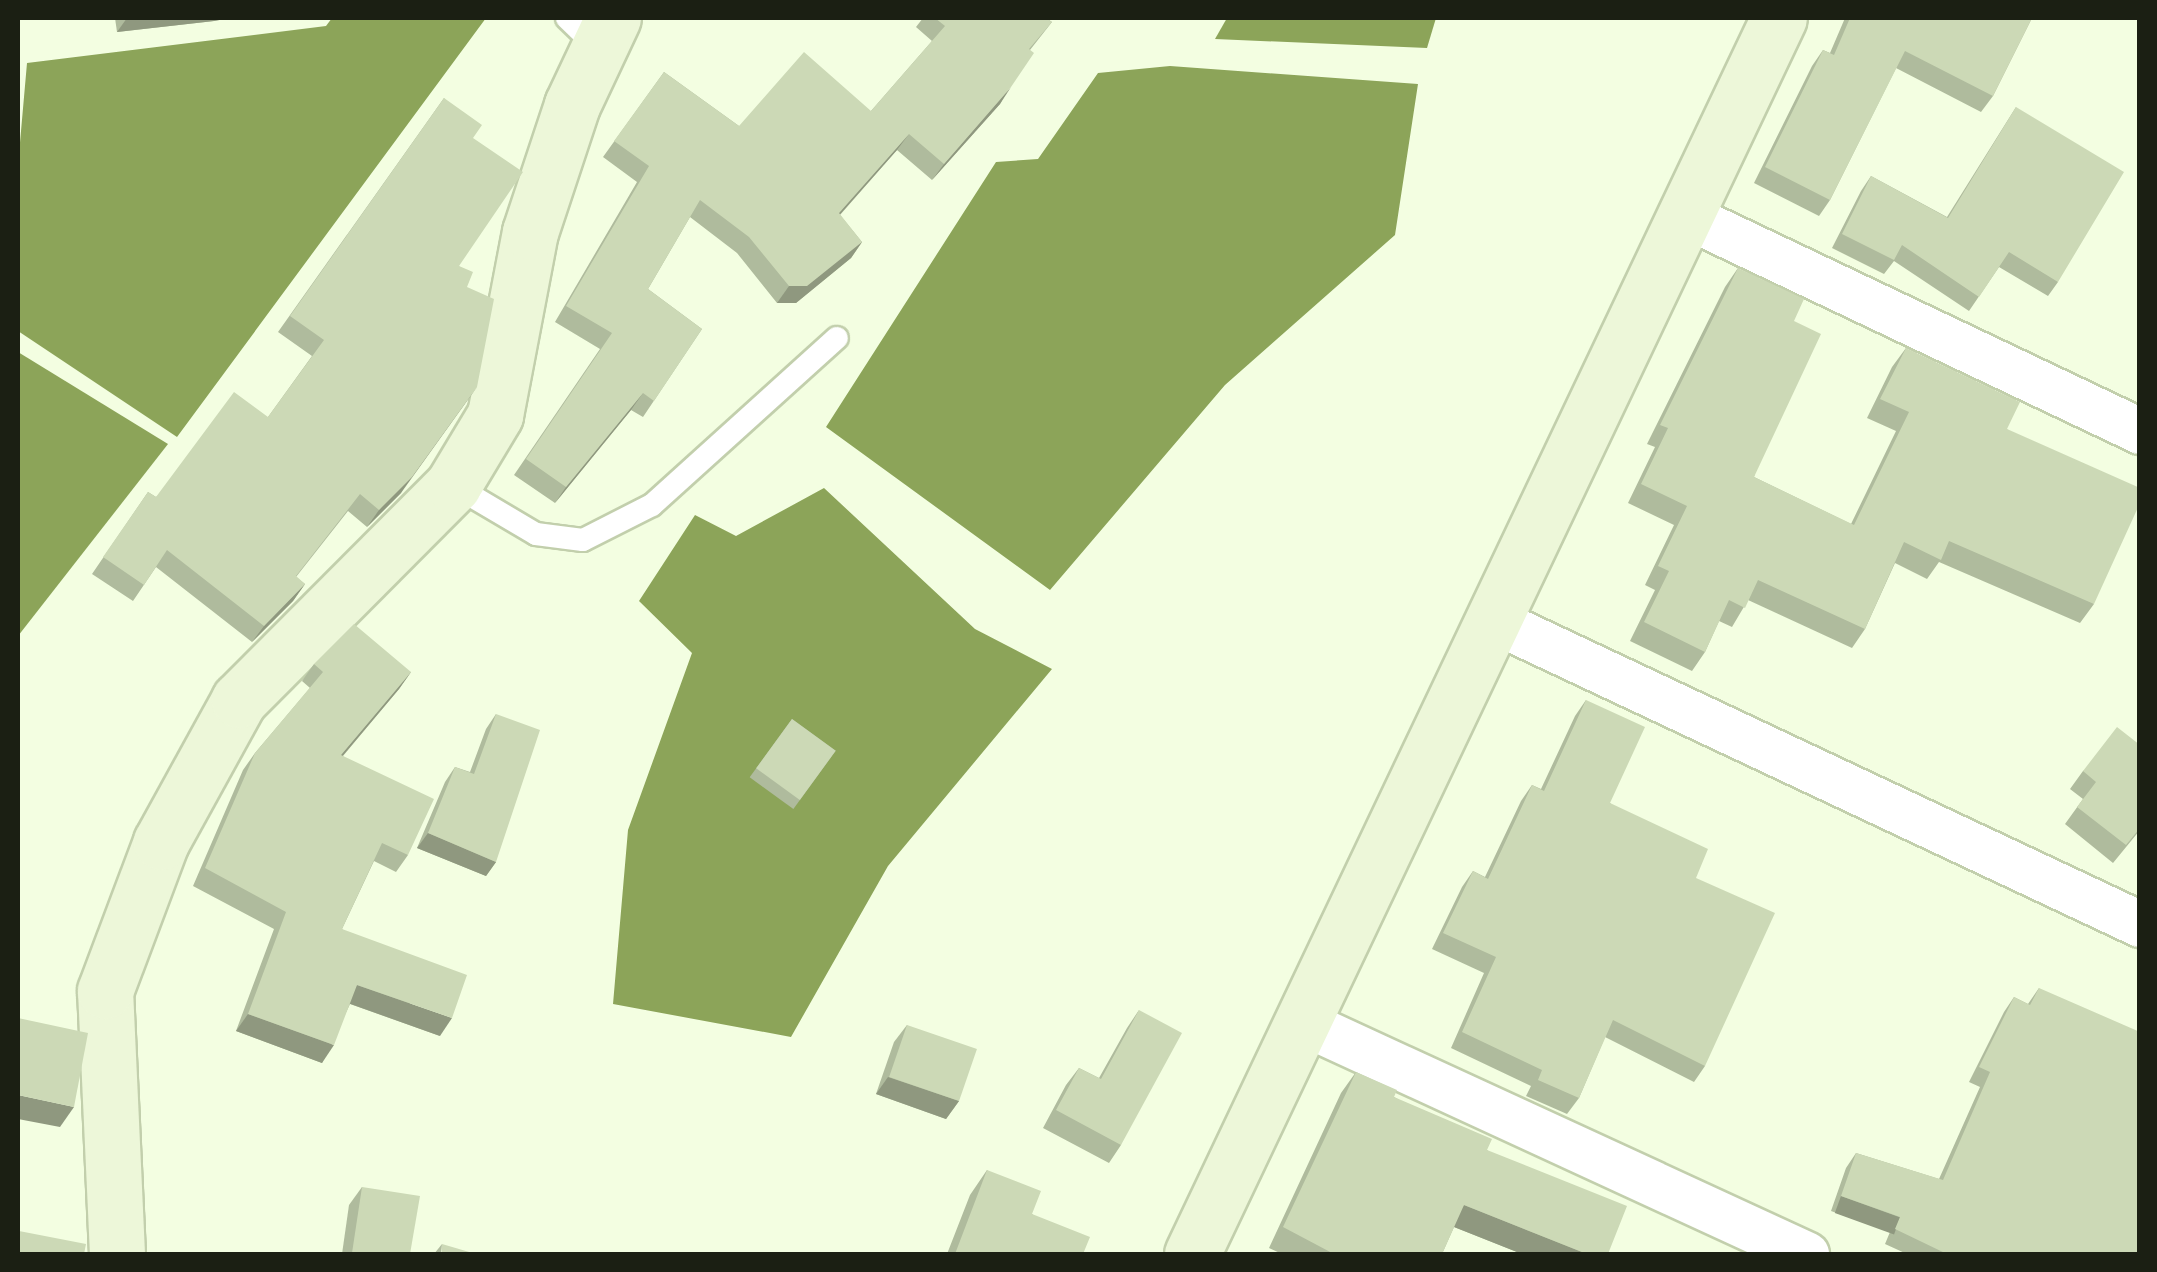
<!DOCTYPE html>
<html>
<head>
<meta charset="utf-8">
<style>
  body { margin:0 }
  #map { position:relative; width:2157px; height:1272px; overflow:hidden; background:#f3fee1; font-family:Cabin,sans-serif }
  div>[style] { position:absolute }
  .water>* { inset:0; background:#8ca459 }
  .roads { filter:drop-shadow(2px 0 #c2cfac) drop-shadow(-2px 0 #c2cfac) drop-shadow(0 2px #c2cfac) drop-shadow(0 -2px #c2cfac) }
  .lane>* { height:22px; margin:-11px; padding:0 11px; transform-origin:11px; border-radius:11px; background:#fff }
  .street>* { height:45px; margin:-22.5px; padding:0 22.5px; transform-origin:22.5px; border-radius:22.5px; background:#fff }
  .secondary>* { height:55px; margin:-27.5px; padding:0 27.5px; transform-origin:27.5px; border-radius:27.5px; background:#edf7d9 }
  .wall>* { inset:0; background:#afbb9d; transform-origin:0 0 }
  .shaded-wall>* { inset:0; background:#8f987f; transform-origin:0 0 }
  .building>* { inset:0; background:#ccd9b6; transform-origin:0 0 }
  span { translate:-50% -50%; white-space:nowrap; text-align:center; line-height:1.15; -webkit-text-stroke:8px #f3fee1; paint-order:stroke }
  .frame { position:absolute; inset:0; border:20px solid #1b1f13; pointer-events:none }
</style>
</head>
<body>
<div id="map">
  <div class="water">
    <i style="clip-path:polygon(332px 18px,486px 18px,177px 437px,18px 331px,18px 165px,27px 63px,326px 26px)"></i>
    <i style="clip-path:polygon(1227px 18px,1436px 18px,1427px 48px,1215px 39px)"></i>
    <i style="clip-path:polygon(1170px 66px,1418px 84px,1395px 235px,1225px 385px,1050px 590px,826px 427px,996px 162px,1038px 159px,1098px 73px)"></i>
    <i style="clip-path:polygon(18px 352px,168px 444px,18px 636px)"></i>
    <i style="clip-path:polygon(824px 488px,975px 629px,1052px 669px,888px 866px,791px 1037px,613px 1004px,628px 830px,692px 653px,639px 601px,695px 515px,736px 536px)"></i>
  </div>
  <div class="roads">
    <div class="lane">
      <i style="left:567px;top:18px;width:42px;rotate:44deg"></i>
      <i style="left:453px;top:485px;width:96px;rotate:30.6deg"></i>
      <i style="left:536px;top:534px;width:47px;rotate:7.3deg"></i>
      <i style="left:583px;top:540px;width:77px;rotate:-26.9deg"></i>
      <i style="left:652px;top:505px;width:249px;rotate:-42.1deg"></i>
    </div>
    <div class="street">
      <i style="left:1685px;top:215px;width:504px;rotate:25.39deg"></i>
      <i style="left:1493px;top:620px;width:715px;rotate:25.17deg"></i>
      <i style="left:1302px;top:1022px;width:555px;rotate:24.72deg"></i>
    </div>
    <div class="secondary">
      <i style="left:117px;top:1254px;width:263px;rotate:-92.6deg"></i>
      <i style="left:105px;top:991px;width:159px;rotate:-69.4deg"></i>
      <i style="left:161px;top:842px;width:162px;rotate:-61.2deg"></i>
      <i style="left:239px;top:700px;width:303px;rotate:-45.1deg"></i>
      <i style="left:453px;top:485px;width:82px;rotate:-59deg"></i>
      <i style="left:495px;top:415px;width:186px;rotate:-79.2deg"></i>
      <i style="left:530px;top:232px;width:134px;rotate:-71.7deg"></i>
      <i style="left:572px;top:105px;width:96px;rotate:-64.8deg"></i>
      <i style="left:1192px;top:1254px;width:1368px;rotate:-64.6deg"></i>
    </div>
  </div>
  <div class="wall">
    <i style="clip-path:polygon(115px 18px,230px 18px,214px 21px,117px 32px)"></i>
    <i style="clip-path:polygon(923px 18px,1046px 18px,1052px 22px,1030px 50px,1000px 104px,932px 180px,897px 150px,840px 215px,862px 242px,851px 258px,796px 303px,777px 303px,737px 253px,690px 217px,648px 289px,702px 329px,643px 417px,631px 410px,555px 503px,514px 475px,600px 349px,555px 322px,637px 182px,603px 157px,664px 72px,739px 126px,871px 111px,932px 41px,916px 27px)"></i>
    <i style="clip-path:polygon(1845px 18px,2032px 18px,1993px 96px,1981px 112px,1896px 68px,1830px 200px,1819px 216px,1754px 183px,1812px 66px,1823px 50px,1830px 53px)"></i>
    <i style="clip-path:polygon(444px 98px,473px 138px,459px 266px,467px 287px,401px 493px,367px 527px,348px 511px,296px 577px,305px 584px,293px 601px,252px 642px,156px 567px,133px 601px,92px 574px,148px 492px,156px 497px,268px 417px,312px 356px,278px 332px)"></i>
    <i style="clip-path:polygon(2016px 107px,2058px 282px,2048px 296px,1999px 267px,1969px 311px,1894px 261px,1884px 274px,1832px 248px,1861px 191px,1871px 176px,1947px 217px)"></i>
    <i style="clip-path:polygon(1738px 268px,1794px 321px,1754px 477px,1851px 524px,1896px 431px,1867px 418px,1892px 367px,1906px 348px,2007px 429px,2094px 604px,2080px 623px,1939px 562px,1927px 579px,1895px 563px,1865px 629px,1852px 648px,1748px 600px,1732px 627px,1719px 621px,1705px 652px,1692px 671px,1630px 641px,1655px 590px,1645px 585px,1674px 525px,1628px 503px,1655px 447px,1647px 444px,1725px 287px)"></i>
    <i style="clip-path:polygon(314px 664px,411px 672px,399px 689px,343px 756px,408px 855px,396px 872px,374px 861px,342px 929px,440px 1036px,350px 1004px,322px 1063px,236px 1031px,274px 929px,193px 886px,243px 770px,255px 753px,310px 688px,302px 681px)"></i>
    <i style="clip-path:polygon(1586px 700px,1610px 803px,1696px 878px,1705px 1066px,1694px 1082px,1605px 1037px,1579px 1098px,1567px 1114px,1526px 1096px,1531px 1086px,1451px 1048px,1484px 973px,1432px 949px,1462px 887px,1473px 871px,1485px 877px,1521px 801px,1532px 785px,1541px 789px,1575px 716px)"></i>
    <i style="clip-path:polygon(496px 714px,496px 862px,486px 876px,417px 848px,445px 782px,455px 767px,470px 772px,486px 729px)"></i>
    <i style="left:792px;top:719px;width:54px;height:72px;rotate:36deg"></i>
    <i style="clip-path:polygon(2140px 745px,2140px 830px,2113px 863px,2065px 824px,2083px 799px,2070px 789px,2083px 771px)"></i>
    <i style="clip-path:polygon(2039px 988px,2140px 1254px,1907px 1254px,1885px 1244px,1890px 1232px,1831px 1211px,1846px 1168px,1856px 1153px,1939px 1179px,1980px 1087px,1969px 1082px,2004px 1012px,2014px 997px,2028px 1004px)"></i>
    <i style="clip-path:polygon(1139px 1010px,1121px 1145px,1109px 1163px,1043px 1128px,1066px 1085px,1079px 1068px,1099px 1078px,1127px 1028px)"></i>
    <i style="clip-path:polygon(907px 1025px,959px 1101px,946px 1119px,876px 1094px,894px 1042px)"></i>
    <i style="clip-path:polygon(1356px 1072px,1394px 1097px,1487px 1150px,1608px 1254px,1522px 1254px,1454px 1227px,1442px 1254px,1282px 1254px,1269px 1248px,1341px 1093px)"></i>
    <i style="clip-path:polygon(987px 1170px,1032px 1214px,1083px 1254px,947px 1254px,970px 1195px)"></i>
    <i style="clip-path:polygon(362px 1187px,410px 1254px,342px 1254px,349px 1205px)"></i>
    <i style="clip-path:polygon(442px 1244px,441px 1254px,434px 1254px)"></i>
  </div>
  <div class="shaded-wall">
    <i style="clip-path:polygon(127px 18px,230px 18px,214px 21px,117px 32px)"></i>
    <i style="clip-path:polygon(1011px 87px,1000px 104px,932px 180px,944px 164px)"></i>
    <i style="clip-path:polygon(909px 134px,897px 150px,827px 229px,839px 213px)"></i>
    <i style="clip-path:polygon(862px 242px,851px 258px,796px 303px,777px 303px,789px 286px)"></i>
    <i style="clip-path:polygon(477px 387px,401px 493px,367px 527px,379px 510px)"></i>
    <i style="clip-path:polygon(643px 393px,631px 410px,555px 503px,566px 487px)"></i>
    <i style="clip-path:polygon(305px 584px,293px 601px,252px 642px,264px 626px)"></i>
    <i style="clip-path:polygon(411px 672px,399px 689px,329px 772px,341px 755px)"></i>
    <i style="clip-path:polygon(428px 833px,496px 862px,486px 876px,417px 848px)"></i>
    <i style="clip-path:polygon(357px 985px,452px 1018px,440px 1036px,345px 1002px)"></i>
    <i style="clip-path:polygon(248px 1014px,334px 1045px,322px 1063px,236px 1031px)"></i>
    <i style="clip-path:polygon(888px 1077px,959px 1101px,946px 1119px,876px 1094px)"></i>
    <i style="clip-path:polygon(18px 1095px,74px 1107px,60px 1127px,18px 1119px)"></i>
    <i style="left:1841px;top:1196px;width:63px;height:18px;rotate:20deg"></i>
    <i style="clip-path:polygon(1464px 1205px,1587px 1254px,1522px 1254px,1449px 1225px)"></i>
  </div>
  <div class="building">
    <i style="clip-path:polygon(935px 18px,1046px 18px,1052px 22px,1029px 49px,1034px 53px,1011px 87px,944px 164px,909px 134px,839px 213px,862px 242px,807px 286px,789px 286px,749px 237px,700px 200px,648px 289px,702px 329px,654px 401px,643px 393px,566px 487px,526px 459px,612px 333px,566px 306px,649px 166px,614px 141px,664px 72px,739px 126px,804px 52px,871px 111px,945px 26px)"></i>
    <i style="clip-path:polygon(1850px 18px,2032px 18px,1993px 96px,1905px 51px,1830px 200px,1765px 167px,1823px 50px,1834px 55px)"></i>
    <i style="clip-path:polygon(444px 98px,482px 125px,473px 138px,523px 172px,459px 266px,473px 272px,467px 287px,494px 299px,477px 387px,412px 477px,379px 510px,360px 494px,296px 576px,305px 584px,264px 626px,167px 550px,144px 585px,103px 557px,148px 492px,156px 497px,234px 392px,268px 417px,324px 340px,290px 316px)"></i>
    <i style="clip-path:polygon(2016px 107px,2124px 172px,2058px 282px,2009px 252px,1979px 297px,1902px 245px,1894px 260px,1842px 234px,1871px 176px,1948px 218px)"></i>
    <i style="clip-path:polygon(1738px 268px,1804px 299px,1794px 321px,1821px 334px,1754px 477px,1854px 525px,1909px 412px,1880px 399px,1906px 348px,2020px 402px,2007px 429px,2140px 488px,2140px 503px,2094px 604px,1949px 541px,1941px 560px,1904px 542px,1865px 629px,1758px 580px,1745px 608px,1729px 600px,1705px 652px,1644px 622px,1669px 571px,1658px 566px,1687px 506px,1641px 484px,1668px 428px,1660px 425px)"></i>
    <i style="clip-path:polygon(354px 624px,411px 672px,341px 755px,434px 799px,408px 855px,382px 843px,342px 929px,467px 975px,452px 1018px,357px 985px,334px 1045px,248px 1014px,286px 912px,205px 868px,255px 753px,323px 672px,314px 664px)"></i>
    <i style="clip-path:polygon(1586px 700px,1645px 727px,1610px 803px,1708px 849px,1696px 878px,1775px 913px,1705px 1066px,1613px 1020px,1579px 1098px,1538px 1080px,1542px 1070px,1462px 1032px,1496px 957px,1443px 933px,1473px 871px,1488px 879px,1532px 785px,1544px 791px)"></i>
    <i style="clip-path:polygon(496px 714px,540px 730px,496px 862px,428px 833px,455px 767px,474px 774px)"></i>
    <i style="left:792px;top:719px;width:54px;height:61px;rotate:36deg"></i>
    <i style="clip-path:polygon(2117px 727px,2140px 745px,2140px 828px,2126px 845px,2077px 807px,2096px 782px,2083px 771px)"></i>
    <i style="clip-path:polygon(2039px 988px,2140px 1032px,2140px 1254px,1947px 1254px,1895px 1229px,1900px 1217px,1841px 1196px,1856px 1153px,1943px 1180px,1990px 1072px,1979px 1067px,2014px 997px,2030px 1005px)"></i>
    <i style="clip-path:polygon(1139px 1010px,1182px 1033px,1121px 1145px,1056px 1110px,1079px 1068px,1101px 1079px)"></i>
    <i style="clip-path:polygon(18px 1018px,88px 1033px,74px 1107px,18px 1095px)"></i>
    <i style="left:907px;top:1025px;width:74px;height:55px;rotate:19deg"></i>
    <i style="clip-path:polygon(1356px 1072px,1397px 1090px,1394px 1097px,1492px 1139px,1487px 1150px,1627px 1206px,1608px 1254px,1587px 1254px,1464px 1205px,1442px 1254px,1334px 1254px,1283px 1227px)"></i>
    <i style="clip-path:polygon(987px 1170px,1041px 1191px,1032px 1214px,1090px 1237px,1083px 1254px,955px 1254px)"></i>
    <i style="clip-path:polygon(362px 1187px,420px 1196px,410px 1254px,365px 1254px,352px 1253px)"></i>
    <i style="clip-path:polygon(19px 1231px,86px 1244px,84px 1254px,18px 1254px)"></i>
    <i style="clip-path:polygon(442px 1244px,476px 1254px,442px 1254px)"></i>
  </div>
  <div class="frame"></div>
</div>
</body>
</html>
